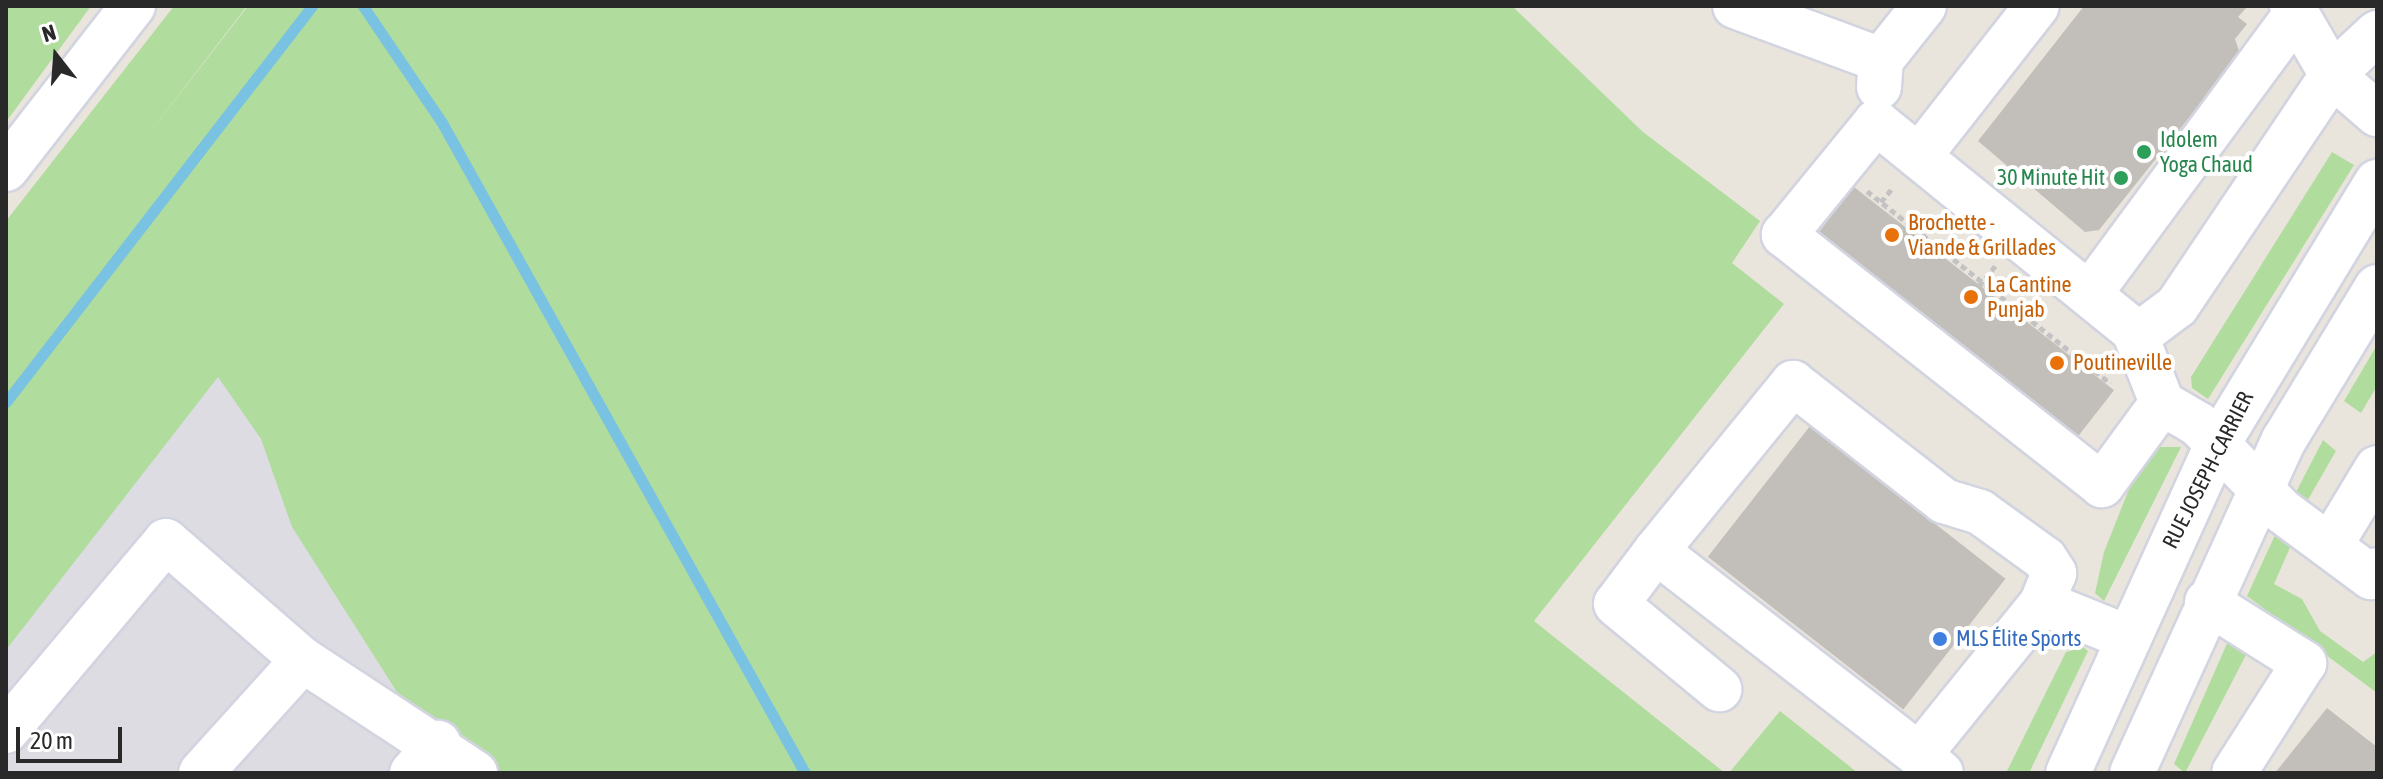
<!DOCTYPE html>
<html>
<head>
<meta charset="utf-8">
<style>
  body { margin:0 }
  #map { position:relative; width:2383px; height:779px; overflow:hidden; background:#eae5dc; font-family:"Asap Condensed",sans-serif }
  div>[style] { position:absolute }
  .industrial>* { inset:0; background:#dedce3 }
  .green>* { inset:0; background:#b0dc9e }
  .stream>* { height:11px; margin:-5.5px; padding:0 5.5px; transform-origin:5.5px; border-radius:5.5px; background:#79c2e2 }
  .building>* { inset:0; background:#c2beb9; transform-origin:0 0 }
  .path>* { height:5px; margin-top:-2.5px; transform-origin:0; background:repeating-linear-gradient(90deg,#c3c3c3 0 6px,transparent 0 10px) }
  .roads { filter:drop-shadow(2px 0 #d2d4e0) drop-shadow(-2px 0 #d2d4e0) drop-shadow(0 2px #d2d4e0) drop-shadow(0 -2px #d2d4e0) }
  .minor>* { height:44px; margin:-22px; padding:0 22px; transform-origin:22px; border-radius:22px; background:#fff }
  .dots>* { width:22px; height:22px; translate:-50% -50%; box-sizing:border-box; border:4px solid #fff; border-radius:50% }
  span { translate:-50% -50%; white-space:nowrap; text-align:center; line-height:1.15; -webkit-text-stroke:8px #fff; paint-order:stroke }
  .leisure-label { font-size:22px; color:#27864d }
  .left { translate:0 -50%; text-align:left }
  .right { translate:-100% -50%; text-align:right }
  .food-label { font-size:22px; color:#c56008 }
  .street-label { font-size:22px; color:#292929 }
  .shop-label { font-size:22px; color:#366cbe }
  .frame { position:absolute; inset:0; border:8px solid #292929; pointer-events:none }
  .north { position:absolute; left:16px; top:16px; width:80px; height:80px; -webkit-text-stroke:6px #fff; paint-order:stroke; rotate:343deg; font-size:22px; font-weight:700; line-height:32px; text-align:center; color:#292929 }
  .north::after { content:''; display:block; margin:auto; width:28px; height:36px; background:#292929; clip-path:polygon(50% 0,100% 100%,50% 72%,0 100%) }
  .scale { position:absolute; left:16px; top:727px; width:106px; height:36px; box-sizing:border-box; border:4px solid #292929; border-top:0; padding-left:10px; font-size:24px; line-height:28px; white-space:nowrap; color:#292929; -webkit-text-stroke:6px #fff; paint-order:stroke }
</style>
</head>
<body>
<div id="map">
  <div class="industrial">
    <i style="clip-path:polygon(361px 45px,776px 773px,6px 773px,6px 494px)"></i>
  </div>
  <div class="green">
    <i style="clip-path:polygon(6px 6px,91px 6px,6px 122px)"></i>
    <i style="clip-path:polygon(174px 6px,247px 6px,137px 149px,248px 6px,1512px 6px,1643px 132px,1760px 221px,1732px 263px,1784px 304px,1534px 621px,1725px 773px,500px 773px,397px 692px,292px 527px,261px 439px,218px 377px,6px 650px,6px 221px)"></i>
    <i style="clip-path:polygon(2332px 152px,2354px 165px,2208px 399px,2192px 388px,2191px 377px)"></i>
    <i style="clip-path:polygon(2377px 345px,2377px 386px,2361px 413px,2344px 401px)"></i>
    <i style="clip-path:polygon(2323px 440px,2336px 451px,2306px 503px,2294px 496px)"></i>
    <i style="clip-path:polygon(2157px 447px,2181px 447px,2104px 601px,2095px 593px,2104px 552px,2131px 484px)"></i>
    <i style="clip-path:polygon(2276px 533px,2292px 543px,2274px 584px,2302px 599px,2320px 631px,2363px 662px,2377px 652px,2377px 693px,2247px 596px)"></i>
    <i style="clip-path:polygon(2229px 639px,2248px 651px,2185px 773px,2174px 764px)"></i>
    <i style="clip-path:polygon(2083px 647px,2088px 651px,2029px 773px,2006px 773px,2066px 652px)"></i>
    <i style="clip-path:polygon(1780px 711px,1858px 773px,1729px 773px)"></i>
  </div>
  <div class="stream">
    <i style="left:363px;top:6px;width:139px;rotate:55.9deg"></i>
    <i style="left:441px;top:121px;width:747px;rotate:60.83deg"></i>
    <i style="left:6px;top:402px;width:500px;rotate:-52.31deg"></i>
  </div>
  <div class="building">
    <i style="clip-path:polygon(2084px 6px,2248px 6px,2238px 17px,2247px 24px,2235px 39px,2240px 54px,2099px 230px,2085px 232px,1978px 141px)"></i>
    <i style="left:1854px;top:187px;width:330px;height:61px;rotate:38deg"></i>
    <i style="left:1810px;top:426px;width:248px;height:166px;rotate:38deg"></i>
    <i style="clip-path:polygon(2327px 708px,2377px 747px,2377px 773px,2275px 773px)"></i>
  </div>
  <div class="path">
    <i style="left:1867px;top:191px;width:310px;rotate:38.3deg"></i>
    <i style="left:1881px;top:202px;width:19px;rotate:-51deg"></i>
    <i style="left:1979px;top:286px;width:26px;rotate:-51deg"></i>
  </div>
  <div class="roads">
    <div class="minor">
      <i style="left:1735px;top:6px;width:156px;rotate:20.3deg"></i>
      <i style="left:2377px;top:33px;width:62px;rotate:137deg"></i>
      <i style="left:2332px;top:75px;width:60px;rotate:40.9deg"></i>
      <i style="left:1879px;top:87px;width:27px;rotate:-86deg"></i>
      <i style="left:1881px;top:60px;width:69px;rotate:-51.5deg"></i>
      <i style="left:1920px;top:155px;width:189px;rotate:-51.9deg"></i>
      <i style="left:6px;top:169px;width:207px;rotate:-52.1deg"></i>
      <i style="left:2091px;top:292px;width:345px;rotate:-53.6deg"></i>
      <i style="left:2137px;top:336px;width:50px;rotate:-36.9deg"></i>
      <i style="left:2177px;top:306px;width:278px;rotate:-56.1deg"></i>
      <i style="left:2332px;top:75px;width:80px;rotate:-120.1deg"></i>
      <i style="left:2162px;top:403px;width:102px;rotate:126.2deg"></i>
      <i style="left:2102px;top:485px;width:405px;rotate:-141.8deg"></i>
      <i style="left:1784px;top:235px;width:146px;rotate:-50.8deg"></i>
      <i style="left:1876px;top:122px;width:332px;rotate:39deg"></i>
      <i style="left:2134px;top:331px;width:77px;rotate:68.7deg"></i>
      <i style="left:2162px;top:403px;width:42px;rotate:30.3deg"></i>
      <i style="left:2198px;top:424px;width:121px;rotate:46deg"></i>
      <i style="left:2282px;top:511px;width:111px;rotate:36.6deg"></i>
      <i style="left:2371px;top:577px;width:9px;rotate:-49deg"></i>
      <i style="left:2330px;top:546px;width:91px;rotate:-58.9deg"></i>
      <i style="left:1656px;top:551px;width:66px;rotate:127deg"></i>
      <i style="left:1616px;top:604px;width:134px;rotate:39.5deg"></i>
      <i style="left:2207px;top:602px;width:115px;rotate:32.2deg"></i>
      <i style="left:2304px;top:663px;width:130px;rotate:122.5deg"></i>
      <i style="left:303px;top:660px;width:206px;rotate:33.3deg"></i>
      <i style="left:6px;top:731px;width:248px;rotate:-49.9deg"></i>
      <i style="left:166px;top:541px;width:181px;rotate:41deg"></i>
      <i style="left:303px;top:660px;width:152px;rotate:132.1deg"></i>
      <i style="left:1919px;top:755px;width:333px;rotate:-142.2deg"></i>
      <i style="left:1656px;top:551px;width:217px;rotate:-50.8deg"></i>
      <i style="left:1793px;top:383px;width:192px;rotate:38deg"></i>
      <i style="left:1944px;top:501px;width:38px;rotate:17deg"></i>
      <i style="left:1980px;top:512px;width:80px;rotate:35.9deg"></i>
      <i style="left:2045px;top:559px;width:17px;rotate:57deg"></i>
      <i style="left:2054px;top:573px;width:32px;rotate:112deg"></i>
      <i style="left:412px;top:773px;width:40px;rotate:-49deg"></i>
      <i style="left:1941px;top:773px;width:28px;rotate:-141deg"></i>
      <i style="left:1919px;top:755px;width:196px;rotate:-51deg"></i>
      <i style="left:2042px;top:603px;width:94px;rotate:21.9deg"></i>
      <i style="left:2068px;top:773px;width:360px;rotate:-65.6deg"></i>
      <i style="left:2217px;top:445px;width:308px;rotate:-58.7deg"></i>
      <i style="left:2132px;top:773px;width:366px;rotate:-65.5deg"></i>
      <i style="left:2284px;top:440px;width:179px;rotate:-58.7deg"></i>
    </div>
  </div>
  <div class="dots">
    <i style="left:2144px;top:152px;background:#2e9e5b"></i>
    <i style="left:2121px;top:178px;background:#2e9e5b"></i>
    <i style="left:1892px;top:235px;background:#e8710a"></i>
    <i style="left:1971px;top:297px;background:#e8710a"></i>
    <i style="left:2057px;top:363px;background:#e8710a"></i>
    <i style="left:1940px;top:639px;background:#3f7fe0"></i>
  </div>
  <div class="leisure-label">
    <span class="left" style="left:2160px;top:152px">Idolem<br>Yoga Chaud</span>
    <span class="right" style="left:2105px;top:178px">30 Minute Hit</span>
  </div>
  <div class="food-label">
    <span class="left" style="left:1908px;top:235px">Brochette -<br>Viande &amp; Grillades</span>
    <span class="left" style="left:1987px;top:297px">La Cantine<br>Punjab</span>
    <span class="left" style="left:2073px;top:363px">Poutineville</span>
  </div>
  <div class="street-label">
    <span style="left:2208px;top:470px;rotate:-63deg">RUE JOSEPH-CARRIER</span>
  </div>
  <div class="shop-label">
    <span class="left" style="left:1956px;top:639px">MLS Élite Sports</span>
  </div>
  <div class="frame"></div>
  <div class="north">N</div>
  <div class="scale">20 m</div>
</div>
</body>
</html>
